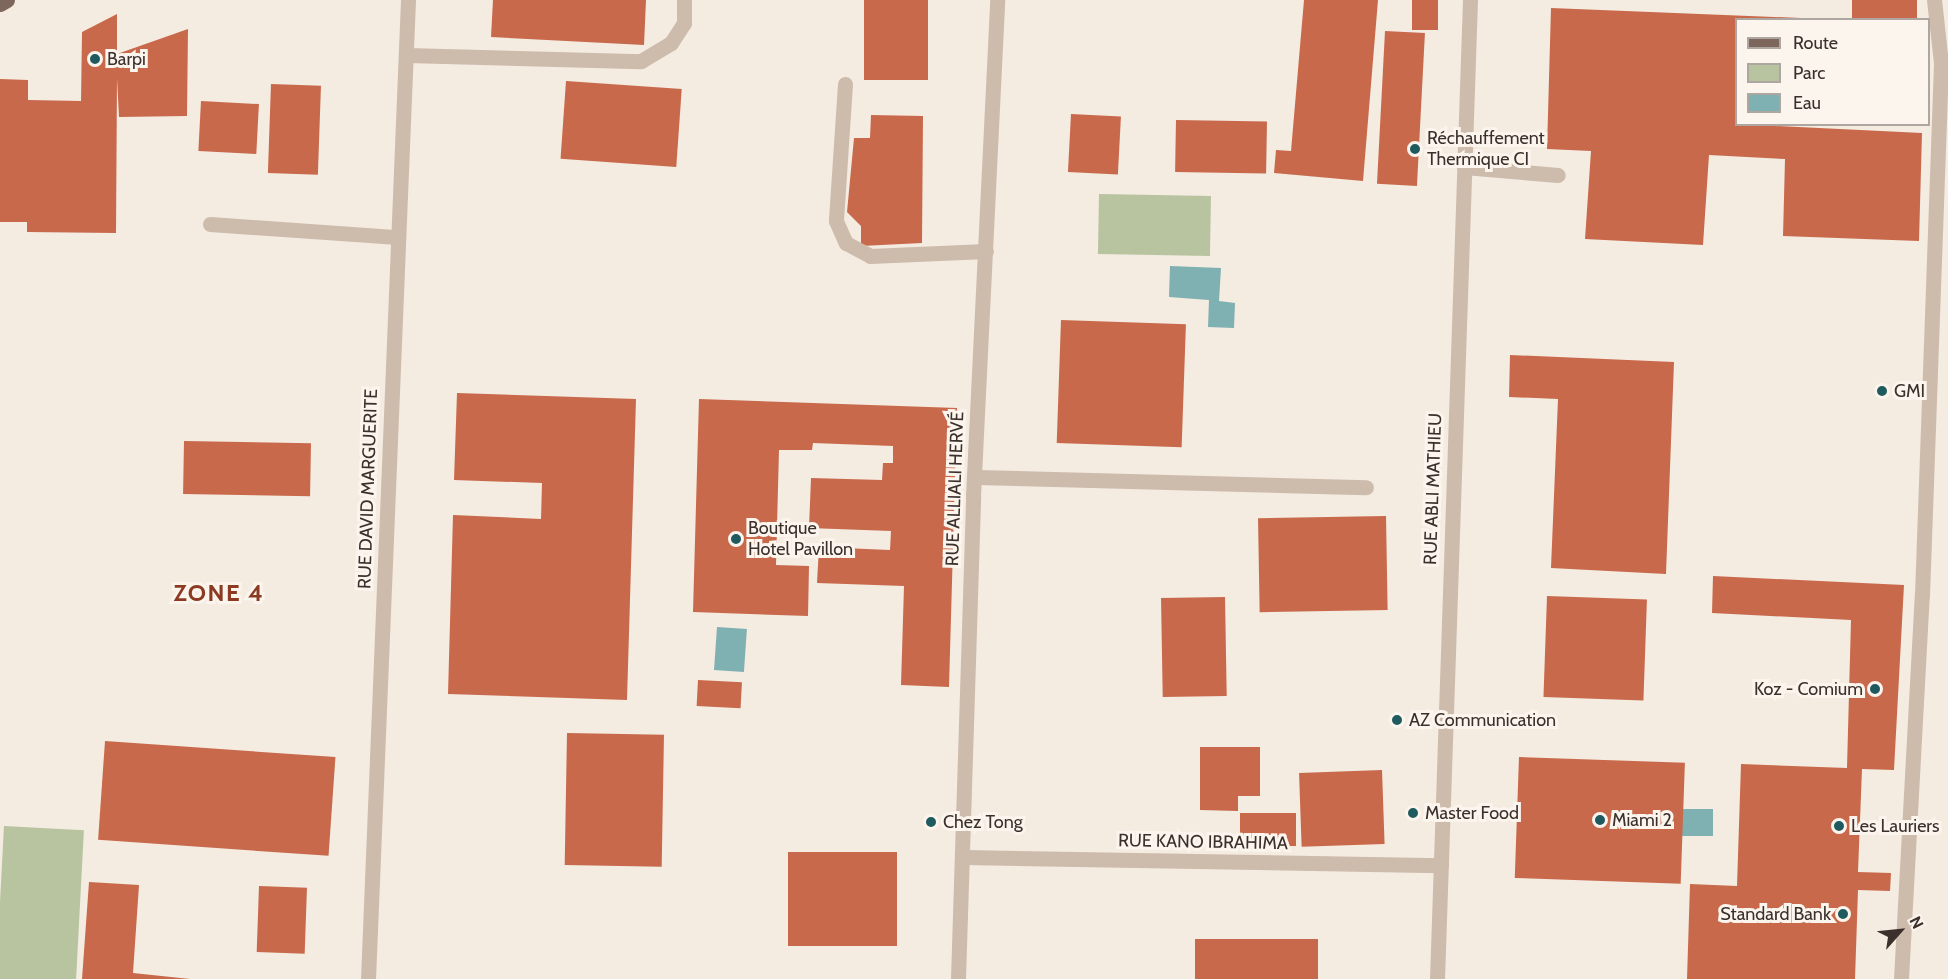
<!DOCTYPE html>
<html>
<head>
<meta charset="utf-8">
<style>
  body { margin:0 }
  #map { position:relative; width:1948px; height:979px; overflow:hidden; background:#f4ebe1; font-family:Cabin,sans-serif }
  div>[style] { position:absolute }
  .green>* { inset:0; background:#b8c4a0; transform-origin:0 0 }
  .water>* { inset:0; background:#7fb0b2; transform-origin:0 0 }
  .building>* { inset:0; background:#c8694b; transform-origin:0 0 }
  .minor>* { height:15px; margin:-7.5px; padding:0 7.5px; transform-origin:7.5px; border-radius:7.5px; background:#cdbbac }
  .major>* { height:15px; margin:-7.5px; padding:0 7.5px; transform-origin:7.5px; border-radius:7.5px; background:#7d675c }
  .dots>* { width:16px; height:16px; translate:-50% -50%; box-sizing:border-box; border:3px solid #fbf5ee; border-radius:50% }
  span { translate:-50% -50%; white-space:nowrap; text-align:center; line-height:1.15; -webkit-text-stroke:6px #fbf5ee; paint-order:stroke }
  .poi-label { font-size:18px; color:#3b302b }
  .left { translate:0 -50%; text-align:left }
  .right { translate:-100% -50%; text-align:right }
  .street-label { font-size:18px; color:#3b302b }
  .district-label { font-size:24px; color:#8c3b22; font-weight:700; letter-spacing:1.5px }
  .legend { position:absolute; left:1735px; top:18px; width:195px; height:108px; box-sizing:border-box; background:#fbf5ee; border:2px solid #aea6a0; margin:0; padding:8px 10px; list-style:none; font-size:18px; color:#3b302b }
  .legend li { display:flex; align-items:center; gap:12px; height:30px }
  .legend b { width:30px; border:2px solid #aea6a0 }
  .north { position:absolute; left:1870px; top:901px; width:60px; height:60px; -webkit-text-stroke:4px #fbf5ee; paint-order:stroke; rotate:63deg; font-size:16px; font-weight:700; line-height:24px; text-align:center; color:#3b302b }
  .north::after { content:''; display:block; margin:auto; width:21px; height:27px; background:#3b302b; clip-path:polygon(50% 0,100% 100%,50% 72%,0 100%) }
</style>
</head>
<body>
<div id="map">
  <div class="green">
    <i style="left:1099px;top:194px;width:112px;height:60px;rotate:1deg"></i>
    <i style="left:4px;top:826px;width:80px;height:153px;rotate:3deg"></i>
  </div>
  <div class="water">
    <i style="clip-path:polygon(1170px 266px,1221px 268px,1219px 301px,1235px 303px,1234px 328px,1208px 327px,1209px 300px,1169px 297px)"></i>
    <i style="left:717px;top:627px;width:30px;height:43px;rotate:4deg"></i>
    <i style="left:1668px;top:809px;width:45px;height:27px"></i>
  </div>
  <div class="building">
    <i style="clip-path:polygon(493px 0,646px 0,644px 45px,491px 37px)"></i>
    <i style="left:864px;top:0;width:64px;height:80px"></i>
    <i style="clip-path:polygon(1304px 0,1378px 0,1363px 181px,1274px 173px,1276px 150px,1291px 151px)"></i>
    <i style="left:1412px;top:0;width:26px;height:30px"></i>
    <i style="left:1852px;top:0;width:65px;height:20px"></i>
    <i style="clip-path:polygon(1551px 8px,1801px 18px,1736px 20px,1736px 124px,1922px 133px,1919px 241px,1783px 236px,1785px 159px,1709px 155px,1703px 245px,1585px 239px,1591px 151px,1547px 149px)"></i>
    <i style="clip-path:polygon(117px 14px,117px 54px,188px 29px,187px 116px,119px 117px,117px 78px,116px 233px,27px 232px,27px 222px,0 222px,0 79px,28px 80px,28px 100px,81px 101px,82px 32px)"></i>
    <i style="left:1385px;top:31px;width:40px;height:153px;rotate:3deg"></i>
    <i style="left:566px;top:81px;width:116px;height:78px;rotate:4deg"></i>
    <i style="left:271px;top:84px;width:50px;height:89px;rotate:2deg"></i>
    <i style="left:201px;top:101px;width:58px;height:50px;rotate:3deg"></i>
    <i style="left:1071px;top:114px;width:50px;height:58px;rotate:3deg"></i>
    <i style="clip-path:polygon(871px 115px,923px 116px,922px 243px,861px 246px,861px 226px,847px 212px,854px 138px,870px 138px)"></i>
    <i style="left:1176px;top:120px;width:91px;height:52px;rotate:1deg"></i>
    <i style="left:1061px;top:320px;width:125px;height:123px;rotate:2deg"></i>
    <i style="clip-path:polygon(1510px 355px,1674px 362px,1666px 574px,1551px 568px,1558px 399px,1509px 397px)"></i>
    <i style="clip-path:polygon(457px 393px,636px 399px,627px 700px,448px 694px,453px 515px,541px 519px,542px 483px,454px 480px)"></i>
    <i style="clip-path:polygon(699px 399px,957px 408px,949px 687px,901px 685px,904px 586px,817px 583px,819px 547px,890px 550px,891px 531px,809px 528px,811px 478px,882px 480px,883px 463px,893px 463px,893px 446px,813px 443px,812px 450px,779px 450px,776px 565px,809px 566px,808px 616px,693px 612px)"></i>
    <i style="left:184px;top:441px;width:127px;height:53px;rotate:1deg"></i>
    <i style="left:1386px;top:516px;width:94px;height:128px;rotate:89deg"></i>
    <i style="clip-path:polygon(1713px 576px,1904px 585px,1894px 770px,1862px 769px,1858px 872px,1891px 873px,1890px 891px,1858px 890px,1855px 979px,1687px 979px,1690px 884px,1737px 886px,1741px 764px,1847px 768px,1851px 620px,1712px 613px)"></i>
    <i style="left:1547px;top:596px;width:100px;height:101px;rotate:2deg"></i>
    <i style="left:1225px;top:597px;width:99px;height:64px;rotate:89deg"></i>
    <i style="left:698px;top:680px;width:44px;height:26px;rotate:3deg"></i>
    <i style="left:567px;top:733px;width:97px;height:132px;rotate:1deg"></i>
    <i style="left:105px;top:741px;width:231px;height:99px;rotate:4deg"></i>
    <i style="clip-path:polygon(1200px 747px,1260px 747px,1260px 796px,1238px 796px,1238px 811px,1200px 810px)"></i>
    <i style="left:1519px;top:757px;width:166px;height:121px;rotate:2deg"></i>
    <i style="left:1382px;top:770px;width:74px;height:83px;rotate:88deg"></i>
    <i style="left:1240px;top:813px;width:56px;height:33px"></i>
    <i style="left:788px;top:852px;width:109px;height:94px"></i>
    <i style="clip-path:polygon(89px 882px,139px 885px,133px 973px,190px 979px,82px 979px)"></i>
    <i style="left:259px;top:886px;width:48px;height:66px;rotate:2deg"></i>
    <i style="left:1318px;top:939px;width:40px;height:123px;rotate:90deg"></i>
  </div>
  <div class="minor">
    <i style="left:406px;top:55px;width:235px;rotate:1.5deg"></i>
    <i style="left:641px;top:61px;width:35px;rotate:-31deg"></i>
    <i style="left:671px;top:43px;width:24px;rotate:-57deg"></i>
    <i style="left:684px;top:23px;width:23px;rotate:-90deg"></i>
    <i style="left:845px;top:84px;width:137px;rotate:93.8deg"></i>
    <i style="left:836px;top:221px;width:24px;rotate:66deg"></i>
    <i style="left:846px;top:243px;width:27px;rotate:28deg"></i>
    <i style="left:870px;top:256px;width:116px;rotate:-2.5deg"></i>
    <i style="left:1464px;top:167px;width:94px;rotate:4.9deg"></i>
    <i style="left:210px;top:224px;width:188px;rotate:4deg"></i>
    <i style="left:975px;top:477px;width:391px;rotate:1.5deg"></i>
    <i style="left:964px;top:857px;width:477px;rotate:1deg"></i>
    <i style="left:368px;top:979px;width:980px;rotate:-87.66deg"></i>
    <i style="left:958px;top:979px;width:483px;rotate:-88.2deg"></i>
    <i style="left:973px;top:496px;width:497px;rotate:-87.2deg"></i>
    <i style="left:1437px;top:979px;width:980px;rotate:-88.07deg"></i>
    <i style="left:1901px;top:979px;width:385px;rotate:-86.9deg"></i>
    <i style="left:1922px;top:595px;width:532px;rotate:-87.95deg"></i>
    <i style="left:1941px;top:63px;width:63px;rotate:-96.3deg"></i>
  </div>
  <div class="major">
    <i style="left:0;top:4px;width:8px;rotate:-30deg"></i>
  </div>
  <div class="dots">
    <i style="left:95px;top:59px;background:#1f5a5e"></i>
    <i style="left:1415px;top:149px;background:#1f5a5e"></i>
    <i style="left:1882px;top:391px;background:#1f5a5e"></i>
    <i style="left:736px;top:539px;background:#1f5a5e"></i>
    <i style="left:1875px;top:689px;background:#1f5a5e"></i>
    <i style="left:1397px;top:720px;background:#1f5a5e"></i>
    <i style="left:1413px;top:813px;background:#1f5a5e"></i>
    <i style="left:1600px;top:820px;background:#1f5a5e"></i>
    <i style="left:931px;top:822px;background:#1f5a5e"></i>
    <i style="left:1839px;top:826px;background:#1f5a5e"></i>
    <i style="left:1843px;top:914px;background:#1f5a5e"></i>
  </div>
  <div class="poi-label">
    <span class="left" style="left:107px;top:59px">Barpi</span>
    <span class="left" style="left:1427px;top:149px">Réchauffement<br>Thermique CI</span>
    <span class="left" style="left:1894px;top:391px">GMI</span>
    <span class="left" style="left:748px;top:539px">Boutique<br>Hotel Pavillon</span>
    <span class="right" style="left:1863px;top:689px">Koz - Comium</span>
    <span class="left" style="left:1409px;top:720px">AZ Communication</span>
    <span class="left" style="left:1425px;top:813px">Master Food</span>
    <span class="left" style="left:1612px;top:820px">Miami 2</span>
    <span class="left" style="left:943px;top:822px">Chez Tong</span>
    <span class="left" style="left:1851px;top:826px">Les Lauriers</span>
    <span class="right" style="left:1831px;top:914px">Standard Bank</span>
  </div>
  <div class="street-label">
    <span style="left:368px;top:489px;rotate:-88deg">RUE DAVID MARGUERITE</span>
    <span style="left:955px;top:489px;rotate:-88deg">RUE ALLIALI HERVÉ</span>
    <span style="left:1433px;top:489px;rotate:-88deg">RUE ABLI MATHIEU</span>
    <span style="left:1203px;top:842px;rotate:1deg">RUE KANO IBRAHIMA</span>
  </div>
  <div class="district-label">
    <span style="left:219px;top:593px">ZONE 4</span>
  </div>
  <ul class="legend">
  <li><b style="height:8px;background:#7d675c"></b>Route</li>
  <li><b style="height:16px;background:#b8c4a0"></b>Parc</li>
  <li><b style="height:16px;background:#7fb0b2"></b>Eau</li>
  </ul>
  <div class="north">N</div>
</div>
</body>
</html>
